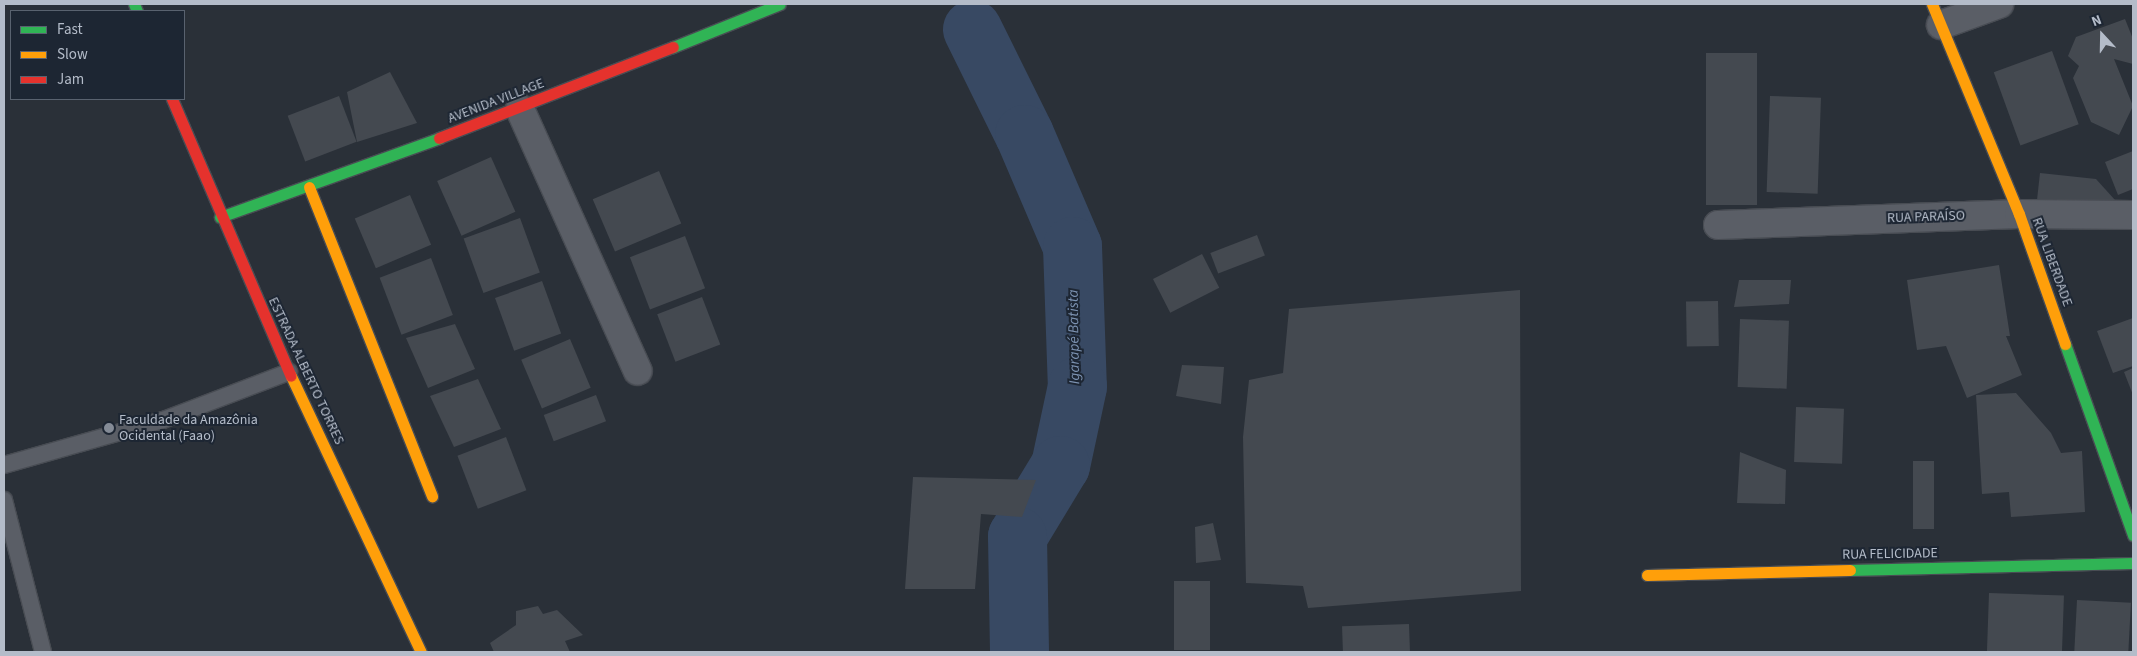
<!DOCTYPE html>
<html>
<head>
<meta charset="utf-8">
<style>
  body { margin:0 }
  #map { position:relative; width:2137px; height:656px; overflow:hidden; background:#2a3038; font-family:"Source Sans 3",sans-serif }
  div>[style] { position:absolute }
  .river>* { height:59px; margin:-29.5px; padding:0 29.5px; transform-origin:29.5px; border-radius:29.5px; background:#384963 }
  .building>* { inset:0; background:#444950; transform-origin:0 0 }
  .roads { filter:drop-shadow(1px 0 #484c53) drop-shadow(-1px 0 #484c53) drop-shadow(0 1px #484c53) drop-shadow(0 -1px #484c53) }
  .lane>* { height:16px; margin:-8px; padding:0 8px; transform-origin:8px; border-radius:8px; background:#5a5e66 }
  .street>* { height:28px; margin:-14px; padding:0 14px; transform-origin:14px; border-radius:14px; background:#5a5e66 }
  .fast>* { height:11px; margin:-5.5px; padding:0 5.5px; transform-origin:5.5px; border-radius:5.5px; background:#30b455 }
  .slow>* { height:11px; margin:-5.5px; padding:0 5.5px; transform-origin:5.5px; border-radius:5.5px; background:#ff9f0a }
  .jam>* { height:11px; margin:-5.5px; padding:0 5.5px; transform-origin:5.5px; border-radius:5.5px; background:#e5322d }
  .dots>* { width:14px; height:14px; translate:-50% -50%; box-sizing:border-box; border:2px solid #1d2633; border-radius:50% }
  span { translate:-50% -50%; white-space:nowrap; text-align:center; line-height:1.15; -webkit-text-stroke:4px #1d2633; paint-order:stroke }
  .street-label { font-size:14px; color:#b4bcc9 }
  .poi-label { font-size:14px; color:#b4bcc9 }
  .left { translate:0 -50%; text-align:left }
  .water-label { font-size:15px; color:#7c92b1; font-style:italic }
  .frame { position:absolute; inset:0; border:5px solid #b4bcc9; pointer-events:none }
  .legend { position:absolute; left:10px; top:10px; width:175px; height:90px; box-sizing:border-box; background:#1d2633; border:1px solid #59626f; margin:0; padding:6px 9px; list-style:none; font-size:15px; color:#b4bcc9 }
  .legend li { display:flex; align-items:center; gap:10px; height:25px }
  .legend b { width:25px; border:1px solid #59626f }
  .north { position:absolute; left:2077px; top:10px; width:50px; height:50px; -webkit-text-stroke:4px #1d2633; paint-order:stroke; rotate:339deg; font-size:14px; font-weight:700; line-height:20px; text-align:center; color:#b4bcc9 }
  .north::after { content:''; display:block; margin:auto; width:18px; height:22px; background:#b4bcc9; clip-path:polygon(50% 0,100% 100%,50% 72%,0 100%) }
</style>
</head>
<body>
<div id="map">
  <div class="river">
    <i style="left:972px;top:29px;width:117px;rotate:63.7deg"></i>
    <i style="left:1024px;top:134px;width:122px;rotate:66.8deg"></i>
    <i style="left:1072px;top:246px;width:140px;rotate:88deg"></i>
    <i style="left:1077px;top:386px;width:81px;rotate:102.1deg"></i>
    <i style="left:1060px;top:465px;width:83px;rotate:121.2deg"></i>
    <i style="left:1017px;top:536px;width:116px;rotate:89deg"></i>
  </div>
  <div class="building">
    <i style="clip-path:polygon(2125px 19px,2133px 39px,2133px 64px,2114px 59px,2133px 106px,2119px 135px,2091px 122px,2073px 78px,2079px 66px,2068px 56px,2076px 37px)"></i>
    <i style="left:2052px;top:51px;width:78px;height:62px;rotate:70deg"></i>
    <i style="left:1706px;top:53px;width:51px;height:152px"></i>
    <i style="clip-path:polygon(390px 72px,417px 123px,357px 142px,347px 92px)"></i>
    <i style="left:339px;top:96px;width:49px;height:55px;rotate:69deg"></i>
    <i style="left:1770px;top:96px;width:51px;height:96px;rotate:2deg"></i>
    <i style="clip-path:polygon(2133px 151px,2133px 189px,2118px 195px,2105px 162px)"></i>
    <i style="left:491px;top:157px;width:60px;height:59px;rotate:66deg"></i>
    <i style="left:659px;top:171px;width:57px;height:72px;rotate:67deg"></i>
    <i style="clip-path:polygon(2040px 173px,2096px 179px,2115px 200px,2036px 209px)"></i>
    <i style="left:410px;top:195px;width:54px;height:60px;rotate:67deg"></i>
    <i style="left:520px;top:218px;width:58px;height:60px;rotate:70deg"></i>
    <i style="left:1257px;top:235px;width:22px;height:50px;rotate:69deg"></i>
    <i style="left:685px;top:236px;width:56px;height:59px;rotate:69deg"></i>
    <i style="left:1202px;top:254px;width:38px;height:55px;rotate:63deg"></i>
    <i style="left:431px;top:258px;width:61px;height:55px;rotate:69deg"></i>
    <i style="clip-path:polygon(1999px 265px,2010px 336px,2006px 336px,2022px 375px,1967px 398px,1946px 346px,1917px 350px,1907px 280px)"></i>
    <i style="clip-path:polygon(1739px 280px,1791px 280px,1789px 304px,1734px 307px)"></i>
    <i style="left:542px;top:281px;width:56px;height:50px;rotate:70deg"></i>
    <i style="clip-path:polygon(1520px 290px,1521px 591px,1308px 608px,1303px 586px,1246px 583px,1243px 437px,1249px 380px,1283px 373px,1289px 309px)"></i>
    <i style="left:702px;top:297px;width:51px;height:48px;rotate:69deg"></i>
    <i style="left:1718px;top:301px;width:45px;height:32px;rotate:89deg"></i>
    <i style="clip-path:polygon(2133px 318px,2133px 366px,2113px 373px,2097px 331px)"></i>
    <i style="left:1740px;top:319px;width:49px;height:68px;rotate:2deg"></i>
    <i style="clip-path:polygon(455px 324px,475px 369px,428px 388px,406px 338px)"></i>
    <i style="left:570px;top:339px;width:53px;height:53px;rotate:67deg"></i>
    <i style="clip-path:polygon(1182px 365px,1224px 367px,1221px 404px,1176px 396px)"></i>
    <i style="clip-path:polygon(2133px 368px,2133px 395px,2124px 372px)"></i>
    <i style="clip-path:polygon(478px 379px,501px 429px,454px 447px,430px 396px)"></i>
    <i style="clip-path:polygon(2016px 393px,2051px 433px,2061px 453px,2082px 451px,2085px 512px,2011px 517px,2009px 492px,1982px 494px,1976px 395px)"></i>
    <i style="left:596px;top:395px;width:28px;height:56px;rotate:69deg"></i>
    <i style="left:1796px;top:407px;width:48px;height:55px;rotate:2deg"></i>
    <i style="left:506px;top:437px;width:57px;height:52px;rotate:69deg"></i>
    <i style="clip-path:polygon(1740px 452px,1786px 470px,1785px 504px,1737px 503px)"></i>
    <i style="left:1913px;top:461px;width:21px;height:68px"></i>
    <i style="clip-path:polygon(913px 477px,1036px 480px,1022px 517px,981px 514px,975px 589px,905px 589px)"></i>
    <i style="clip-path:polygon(1213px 523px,1221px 560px,1196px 563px,1195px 527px)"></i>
    <i style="left:1174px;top:581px;width:36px;height:69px"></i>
    <i style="left:1989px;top:593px;width:75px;height:59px;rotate:2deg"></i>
    <i style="left:2077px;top:600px;width:54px;height:52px;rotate:3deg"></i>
    <i style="clip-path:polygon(538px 606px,543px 614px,557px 610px,583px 635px,565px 641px,570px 652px,494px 652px,490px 643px,516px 625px,516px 611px)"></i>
    <i style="left:1409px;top:624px;width:28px;height:67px;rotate:88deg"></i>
  </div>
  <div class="roads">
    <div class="lane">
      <i style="left:4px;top:465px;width:165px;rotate:-15.8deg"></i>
      <i style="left:163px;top:420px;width:135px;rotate:-20.9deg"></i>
      <i style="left:4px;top:500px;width:157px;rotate:75.6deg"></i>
    </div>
    <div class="street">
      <i style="left:1941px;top:25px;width:62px;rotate:-19.9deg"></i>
      <i style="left:520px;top:109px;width:287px;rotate:65.8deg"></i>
      <i style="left:1718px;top:225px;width:301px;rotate:-2.1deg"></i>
      <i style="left:2019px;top:214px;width:114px;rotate:0.5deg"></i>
    </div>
    <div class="fast">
      <i style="left:134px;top:4px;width:8px;rotate:67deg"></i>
      <i style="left:673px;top:47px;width:115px;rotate:-21.9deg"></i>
      <i style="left:220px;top:217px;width:233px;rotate:-19.8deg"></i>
      <i style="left:2065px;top:344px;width:203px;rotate:70.4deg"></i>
      <i style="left:1850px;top:570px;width:283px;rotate:-1.4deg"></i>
    </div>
    <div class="slow">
      <i style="left:1932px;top:4px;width:227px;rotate:67.5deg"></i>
      <i style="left:2019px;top:214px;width:138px;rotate:70.5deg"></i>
      <i style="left:309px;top:187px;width:333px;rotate:68.3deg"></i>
      <i style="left:291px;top:376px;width:305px;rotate:64.8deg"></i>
      <i style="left:1647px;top:575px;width:203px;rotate:-1.4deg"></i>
    </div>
    <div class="jam">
      <i style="left:172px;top:99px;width:301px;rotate:66.8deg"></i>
      <i style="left:439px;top:138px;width:251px;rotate:-21.3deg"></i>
    </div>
  </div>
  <div class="dots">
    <i style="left:109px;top:428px;background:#848b96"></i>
  </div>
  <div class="street-label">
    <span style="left:496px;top:101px;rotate:-21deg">AVENIDA VILLAGE</span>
    <span style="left:1926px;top:217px;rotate:-2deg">RUA PARAÍSO</span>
    <span style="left:2052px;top:262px;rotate:70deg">RUA LIBERDADE</span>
    <span style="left:306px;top:371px;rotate:65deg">ESTRADA ALBERTO TORRES</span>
    <span style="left:1890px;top:554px;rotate:-1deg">RUA FELICIDADE</span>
  </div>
  <div class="poi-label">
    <span class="left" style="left:119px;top:428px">Faculdade da Amazônia<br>Ocidental (Faao)</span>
  </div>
  <div class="water-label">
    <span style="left:1074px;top:337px;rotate:-91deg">Igarapé Batista</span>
  </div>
  <div class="frame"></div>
  <ul class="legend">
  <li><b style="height:6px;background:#30b455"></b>Fast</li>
  <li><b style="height:6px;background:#ff9f0a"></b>Slow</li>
  <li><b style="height:6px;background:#e5322d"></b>Jam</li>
  </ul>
  <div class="north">N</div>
</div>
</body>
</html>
